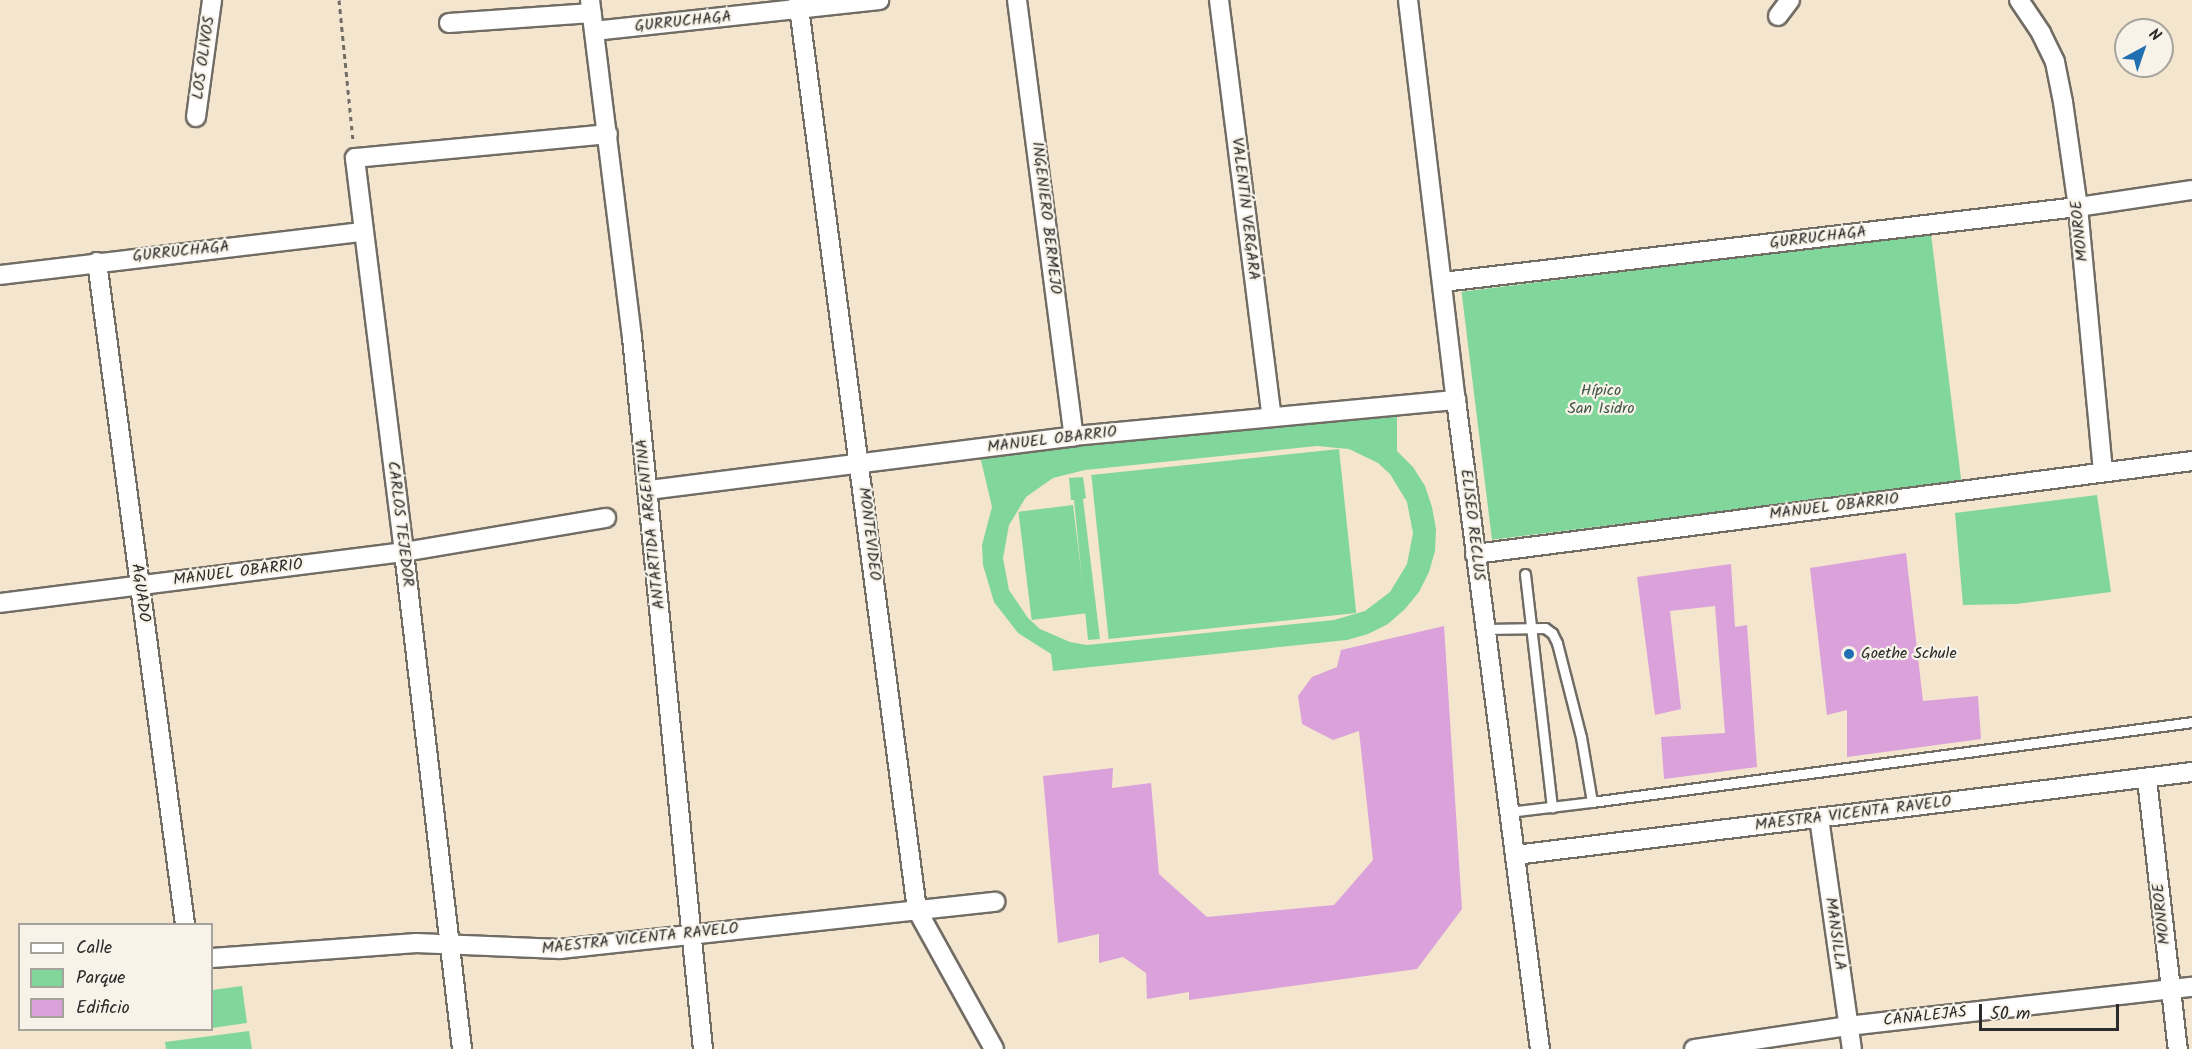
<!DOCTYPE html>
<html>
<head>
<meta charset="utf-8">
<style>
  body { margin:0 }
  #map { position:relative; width:2192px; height:1049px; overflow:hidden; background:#f4e5ce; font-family:Kalam,sans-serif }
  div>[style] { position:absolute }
  .green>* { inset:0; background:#81d79b; transform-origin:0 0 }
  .building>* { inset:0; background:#dba1da }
  .path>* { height:3px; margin-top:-1.5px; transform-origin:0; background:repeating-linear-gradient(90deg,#716c64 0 4.5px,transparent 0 9px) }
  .roads { filter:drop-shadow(2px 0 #716c64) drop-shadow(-2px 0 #716c64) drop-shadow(0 2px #716c64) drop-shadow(0 -2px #716c64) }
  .lane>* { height:9px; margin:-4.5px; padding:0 4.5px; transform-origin:4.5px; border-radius:4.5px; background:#fff }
  .street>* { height:18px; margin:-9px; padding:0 9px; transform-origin:9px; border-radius:9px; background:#fff }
  .dots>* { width:16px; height:16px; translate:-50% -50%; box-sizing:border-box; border:3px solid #f7f3e8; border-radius:50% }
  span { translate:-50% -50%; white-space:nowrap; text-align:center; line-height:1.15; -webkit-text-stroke:4.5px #f7f3e8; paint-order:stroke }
  .street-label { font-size:16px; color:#2b2b2b }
  .park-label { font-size:16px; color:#405647 }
  .poi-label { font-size:16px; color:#2b2b2b }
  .left { translate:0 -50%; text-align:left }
  .legend { position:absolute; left:18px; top:923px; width:195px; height:108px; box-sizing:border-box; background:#f7f3e8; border:2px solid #a5a39c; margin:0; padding:8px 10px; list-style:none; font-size:18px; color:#2b2b2b }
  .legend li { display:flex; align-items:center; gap:12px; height:30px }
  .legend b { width:30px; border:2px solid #a5a39c }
  .north { position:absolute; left:2114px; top:18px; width:60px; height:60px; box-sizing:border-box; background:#f7f3e8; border:2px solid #a5a39c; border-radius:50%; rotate:40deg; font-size:16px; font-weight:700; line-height:24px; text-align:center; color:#2b2b2b }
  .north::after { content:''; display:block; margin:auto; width:21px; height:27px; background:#1f6fb2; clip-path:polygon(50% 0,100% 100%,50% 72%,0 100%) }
  .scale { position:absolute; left:1979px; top:1004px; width:140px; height:27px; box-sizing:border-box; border:3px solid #2b2b2b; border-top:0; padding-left:8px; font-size:18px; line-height:21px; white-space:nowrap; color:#2b2b2b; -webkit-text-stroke:4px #f7f3e8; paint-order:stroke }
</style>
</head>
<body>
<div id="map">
  <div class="green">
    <i style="left:1931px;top:234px;width:250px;height:473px;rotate:83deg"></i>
    <i style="clip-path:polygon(evenodd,1397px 412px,1397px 451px,1413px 467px,1425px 486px,1432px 507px,1436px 529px,1435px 551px,1429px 572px,1419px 592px,1405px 609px,1388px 624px,1368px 634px,1347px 640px,1053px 671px,1051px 654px,1018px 633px,994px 602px,983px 565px,982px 545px,992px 507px,980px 456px,1397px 412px,1317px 446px,1349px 449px,1378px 463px,1390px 474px,1407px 502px,1413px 533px,1407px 564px,1390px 592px,1365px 611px,1334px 620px,1087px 645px,1070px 642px,1040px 629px,1028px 618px,1009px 590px,1003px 558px,1009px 525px,1026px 497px,1053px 478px,1085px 470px,1317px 446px)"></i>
    <i style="left:1339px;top:449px;width:165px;height:249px;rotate:84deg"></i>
    <i style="clip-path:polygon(1083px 477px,1086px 498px,1083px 499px,1100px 639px,1088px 640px,1074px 500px,1071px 500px,1069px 478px)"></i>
    <i style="clip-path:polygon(2097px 495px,2111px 592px,2016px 604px,1963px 605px,1955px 513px)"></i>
    <i style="left:1073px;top:505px;width:109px;height:55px;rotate:83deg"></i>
    <i style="clip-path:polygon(242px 986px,247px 1023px,212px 1028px,212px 990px)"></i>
    <i style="clip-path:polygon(249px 1031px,252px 1049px,166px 1049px,165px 1042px)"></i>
  </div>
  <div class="building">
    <i style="clip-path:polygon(1906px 553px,1923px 701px,1978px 696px,1981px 739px,1847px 757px,1847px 710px,1827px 715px,1810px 568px)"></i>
    <i style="clip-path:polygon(1731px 564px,1735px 627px,1747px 625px,1757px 767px,1664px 779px,1661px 737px,1725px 733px,1715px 606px,1670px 611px,1681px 709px,1655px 715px,1637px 577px)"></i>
    <i style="clip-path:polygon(1444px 626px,1462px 909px,1417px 969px,1189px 1000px,1189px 992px,1147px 999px,1146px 973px,1123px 957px,1099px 963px,1099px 934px,1058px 943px,1043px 776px,1113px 768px,1112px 788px,1151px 783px,1159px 874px,1207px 917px,1334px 905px,1373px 860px,1359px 731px,1333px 740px,1302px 724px,1298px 696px,1312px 677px,1337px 667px,1341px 650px)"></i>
  </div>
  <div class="path">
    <i style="left:339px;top:0;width:142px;rotate:84.3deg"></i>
  </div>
  <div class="roads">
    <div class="lane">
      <i style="left:1525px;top:574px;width:235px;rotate:83.4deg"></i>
      <i style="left:1485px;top:629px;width:60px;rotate:-1deg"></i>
      <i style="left:1545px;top:628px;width:9px;rotate:36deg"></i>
      <i style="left:1552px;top:633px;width:11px;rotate:63deg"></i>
      <i style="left:1557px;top:643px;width:97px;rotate:75.7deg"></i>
      <i style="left:1581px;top:737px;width:66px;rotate:80.4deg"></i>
      <i style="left:1592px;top:802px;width:605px;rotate:-7.59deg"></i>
      <i style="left:1509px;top:812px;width:84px;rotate:-6.9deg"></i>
    </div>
    <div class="street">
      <i style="left:590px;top:0;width:340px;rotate:82.9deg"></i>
      <i style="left:632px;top:337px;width:716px;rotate:84.31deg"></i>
      <i style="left:798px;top:0;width:918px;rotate:82.55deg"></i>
      <i style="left:917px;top:910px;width:159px;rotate:61deg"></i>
      <i style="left:1017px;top:0;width:440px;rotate:82.6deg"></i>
      <i style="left:1219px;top:0;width:420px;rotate:82.8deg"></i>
      <i style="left:1408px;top:0;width:403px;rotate:83.2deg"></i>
      <i style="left:1456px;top:400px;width:654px;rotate:82.63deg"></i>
      <i style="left:2019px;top:0;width:40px;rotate:56deg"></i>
      <i style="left:2041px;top:33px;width:32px;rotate:64deg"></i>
      <i style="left:2055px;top:62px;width:41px;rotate:78.7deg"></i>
      <i style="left:2063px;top:102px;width:106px;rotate:81.9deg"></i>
      <i style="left:2078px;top:207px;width:266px;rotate:84.6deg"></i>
      <i style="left:1778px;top:16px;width:20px;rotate:-53deg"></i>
      <i style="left:449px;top:23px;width:143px;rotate:-4deg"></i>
      <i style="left:594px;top:31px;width:287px;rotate:-6.2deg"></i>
      <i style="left:196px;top:117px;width:118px;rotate:-82.2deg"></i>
      <i style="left:97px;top:262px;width:668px;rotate:82.43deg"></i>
      <i style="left:0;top:275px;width:366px;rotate:-6.8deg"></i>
      <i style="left:1443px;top:282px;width:639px;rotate:-6.74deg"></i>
      <i style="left:2078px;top:207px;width:115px;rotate:-8.5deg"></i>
      <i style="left:649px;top:490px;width:428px;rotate:-7.2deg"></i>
      <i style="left:1074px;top:436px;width:384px;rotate:-5.4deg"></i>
      <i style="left:1475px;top:554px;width:723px;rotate:-7.39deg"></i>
      <i style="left:0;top:603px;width:407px;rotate:-7.2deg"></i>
      <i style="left:404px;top:552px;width:205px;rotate:-9.6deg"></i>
      <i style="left:2147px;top:779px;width:272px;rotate:83.5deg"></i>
      <i style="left:1819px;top:818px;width:233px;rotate:81.9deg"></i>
      <i style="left:1515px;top:855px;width:682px;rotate:-6.99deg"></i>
      <i style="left:212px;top:958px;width:205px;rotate:-4.2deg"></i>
      <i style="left:416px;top:943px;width:144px;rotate:2.4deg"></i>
      <i style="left:560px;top:949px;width:438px;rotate:-6.2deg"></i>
      <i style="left:462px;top:1049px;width:500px;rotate:-96.66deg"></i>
      <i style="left:404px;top:552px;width:397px;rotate:-97.1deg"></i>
      <i style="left:355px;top:158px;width:254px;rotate:-5.4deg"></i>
      <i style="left:1694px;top:1049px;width:156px;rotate:-8.5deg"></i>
      <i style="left:1848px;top:1026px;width:346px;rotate:-6.5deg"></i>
    </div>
  </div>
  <div class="dots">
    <i style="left:1849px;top:654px;background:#1f6fb2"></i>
  </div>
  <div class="street-label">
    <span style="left:683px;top:22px;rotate:-6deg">GURRUCHAGA</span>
    <span style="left:204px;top:58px;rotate:-82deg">LOS OLIVOS</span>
    <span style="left:1245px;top:209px;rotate:83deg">VALENTÍN VERGARA</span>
    <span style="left:1046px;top:218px;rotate:83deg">INGENIERO BERMEJO</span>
    <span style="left:2080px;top:231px;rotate:-96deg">MONROE</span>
    <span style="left:1818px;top:238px;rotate:-7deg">GURRUCHAGA</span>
    <span style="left:181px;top:252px;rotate:-6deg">GURRUCHAGA</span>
    <span style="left:1052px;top:440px;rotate:-7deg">MANUEL OBARRIO</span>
    <span style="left:1834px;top:507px;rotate:-7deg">MANUEL OBARRIO</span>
    <span style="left:400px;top:524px;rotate:83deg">CARLOS TEJEDOR</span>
    <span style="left:651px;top:524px;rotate:-96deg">ANTÁRTIDA ARGENTINA</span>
    <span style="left:1472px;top:525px;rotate:83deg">ELISEO RECLUS</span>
    <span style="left:869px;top:534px;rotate:83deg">MONTEVIDEO</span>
    <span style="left:238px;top:573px;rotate:-7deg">MANUEL OBARRIO</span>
    <span style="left:140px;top:593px;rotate:82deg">AGUADO</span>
    <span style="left:1853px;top:814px;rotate:-7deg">MAESTRA VICENTA RAVELO</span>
    <span style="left:2162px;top:914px;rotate:-96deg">MONROE</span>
    <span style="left:1835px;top:934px;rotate:82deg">MANSILLA</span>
    <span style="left:640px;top:939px;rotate:-6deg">MAESTRA VICENTA RAVELO</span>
    <span style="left:1925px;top:1017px;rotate:-6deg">CANALEJAS</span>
  </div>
  <div class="park-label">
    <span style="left:1601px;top:400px">Hípico<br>San Isidro</span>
  </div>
  <div class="poi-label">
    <span class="left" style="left:1861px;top:654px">Goethe Schule</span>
  </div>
  <ul class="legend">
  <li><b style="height:8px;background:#fff"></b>Calle</li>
  <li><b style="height:16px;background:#81d79b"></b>Parque</li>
  <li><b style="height:16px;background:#dba1da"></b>Edificio</li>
  </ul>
  <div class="north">N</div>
  <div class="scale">50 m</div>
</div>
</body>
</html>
